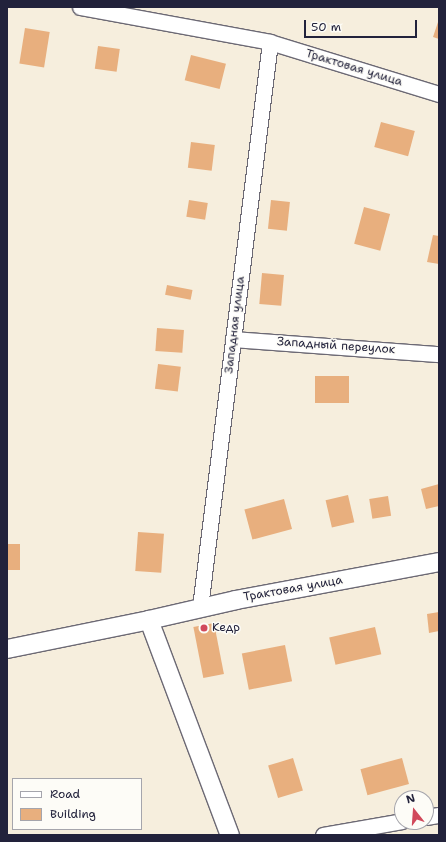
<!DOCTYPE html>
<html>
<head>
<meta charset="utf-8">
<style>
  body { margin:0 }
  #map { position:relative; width:446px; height:842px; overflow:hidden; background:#f6eedd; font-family:"Shantell Sans",sans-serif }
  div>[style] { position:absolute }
  .building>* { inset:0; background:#e8af7e; transform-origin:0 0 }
  .roads { filter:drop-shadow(1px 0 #6c6974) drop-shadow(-1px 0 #6c6974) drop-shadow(0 1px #6c6974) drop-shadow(0 -1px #6c6974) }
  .minor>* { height:15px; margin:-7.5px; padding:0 7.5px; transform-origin:7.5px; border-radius:7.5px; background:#fff }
  .tertiary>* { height:18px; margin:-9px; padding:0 9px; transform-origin:9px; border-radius:9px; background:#fff }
  .dots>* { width:11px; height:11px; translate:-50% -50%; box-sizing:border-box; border:2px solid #fdfcf7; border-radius:50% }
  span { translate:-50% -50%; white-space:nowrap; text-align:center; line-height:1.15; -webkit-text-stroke:3px #fdfcf7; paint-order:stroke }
  .street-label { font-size:12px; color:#22223b }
  .poi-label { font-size:12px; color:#22223b }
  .left { translate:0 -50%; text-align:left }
  .frame { position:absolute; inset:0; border:8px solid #22223b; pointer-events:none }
  .legend { position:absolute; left:12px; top:778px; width:130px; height:52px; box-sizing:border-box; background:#fdfcf7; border:1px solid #a5a5ac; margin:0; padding:5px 7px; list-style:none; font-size:12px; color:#22223b }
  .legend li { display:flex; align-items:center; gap:8px; height:20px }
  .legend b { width:20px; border:1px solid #a5a5ac }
  .north { position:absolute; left:394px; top:790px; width:40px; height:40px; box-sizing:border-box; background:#fdfcf7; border:1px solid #a5a5ac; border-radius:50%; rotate:343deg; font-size:11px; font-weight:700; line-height:16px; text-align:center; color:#22223b }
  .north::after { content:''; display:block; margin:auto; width:14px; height:18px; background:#d1495b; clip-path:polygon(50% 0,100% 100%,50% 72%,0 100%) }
  .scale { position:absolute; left:304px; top:20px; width:113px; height:18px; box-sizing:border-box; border:2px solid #22223b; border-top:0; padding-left:5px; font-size:12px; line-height:14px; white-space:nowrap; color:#22223b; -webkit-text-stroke:3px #fdfcf7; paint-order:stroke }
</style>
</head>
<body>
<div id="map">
  <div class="building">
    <i style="clip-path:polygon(439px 19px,439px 39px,433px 37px)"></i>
    <i style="left:25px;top:28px;width:25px;height:36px;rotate:9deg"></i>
    <i style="left:98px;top:46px;width:22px;height:23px;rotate:8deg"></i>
    <i style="left:191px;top:55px;width:36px;height:26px;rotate:14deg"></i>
    <i style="left:381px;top:122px;width:35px;height:26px;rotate:15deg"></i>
    <i style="left:191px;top:142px;width:24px;height:26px;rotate:7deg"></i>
    <i style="left:189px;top:200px;width:19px;height:17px;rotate:9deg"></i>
    <i style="left:271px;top:200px;width:19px;height:29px;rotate:6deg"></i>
    <i style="left:364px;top:207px;width:27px;height:38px;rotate:15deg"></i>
    <i style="clip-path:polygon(433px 235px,439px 236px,439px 264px,427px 262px)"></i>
    <i style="left:262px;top:273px;width:22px;height:31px;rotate:5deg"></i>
    <i style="left:167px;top:285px;width:26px;height:10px;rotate:11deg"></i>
    <i style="left:157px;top:328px;width:27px;height:23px;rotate:4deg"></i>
    <i style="left:158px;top:364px;width:23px;height:25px;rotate:7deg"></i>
    <i style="left:349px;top:376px;width:27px;height:34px;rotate:90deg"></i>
    <i style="clip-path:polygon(439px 484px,439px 506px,426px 509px,421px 489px)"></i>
    <i style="left:348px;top:495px;width:28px;height:23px;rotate:77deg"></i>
    <i style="left:388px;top:496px;width:20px;height:19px;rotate:81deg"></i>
    <i style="left:284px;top:499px;width:31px;height:41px;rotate:75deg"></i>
    <i style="left:138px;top:532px;width:26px;height:39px;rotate:4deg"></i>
    <i style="left:7px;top:544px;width:13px;height:26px"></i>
    <i style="clip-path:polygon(439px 612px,439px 631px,429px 633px,427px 614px)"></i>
    <i style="left:214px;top:623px;width:52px;height:21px;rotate:79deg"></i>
    <i style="left:375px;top:627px;width:28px;height:47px;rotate:77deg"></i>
    <i style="left:285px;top:645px;width:37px;height:44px;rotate:79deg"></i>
    <i style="left:293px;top:758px;width:34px;height:26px;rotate:73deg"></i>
    <i style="left:402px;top:758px;width:27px;height:43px;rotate:75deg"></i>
  </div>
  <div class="roads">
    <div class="minor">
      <i style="left:80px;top:7px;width:193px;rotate:10.4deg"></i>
      <i style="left:270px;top:42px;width:177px;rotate:17.1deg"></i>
      <i style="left:233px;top:339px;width:207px;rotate:4.2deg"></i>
      <i style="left:200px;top:607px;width:569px;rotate:-82.94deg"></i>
      <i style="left:426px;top:817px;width:13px;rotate:-9deg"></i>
      <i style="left:323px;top:835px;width:80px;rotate:-10deg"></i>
    </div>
    <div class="tertiary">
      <i style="left:149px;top:620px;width:230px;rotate:69.4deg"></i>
      <i style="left:7px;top:649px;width:145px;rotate:-11.5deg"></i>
      <i style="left:149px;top:620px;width:89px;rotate:-12.9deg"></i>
      <i style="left:236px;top:600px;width:207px;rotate:-10.6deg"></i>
    </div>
  </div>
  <div class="dots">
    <i style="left:204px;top:628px;background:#d1495b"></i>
  </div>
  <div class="street-label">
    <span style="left:354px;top:68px;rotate:17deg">Трактовая улица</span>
    <span style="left:235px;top:325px;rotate:-83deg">Западная улица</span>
    <span style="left:336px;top:346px;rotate:4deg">Западный переулок</span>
    <span style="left:293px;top:589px;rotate:-10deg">Трактовая улица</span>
  </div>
  <div class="poi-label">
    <span class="left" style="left:212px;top:628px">Кедр</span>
  </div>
  <div class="frame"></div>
  <ul class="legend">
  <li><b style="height:5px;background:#fff"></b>Road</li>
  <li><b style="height:11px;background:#e8af7e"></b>Building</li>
  </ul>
  <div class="north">N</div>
  <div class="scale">50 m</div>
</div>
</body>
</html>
